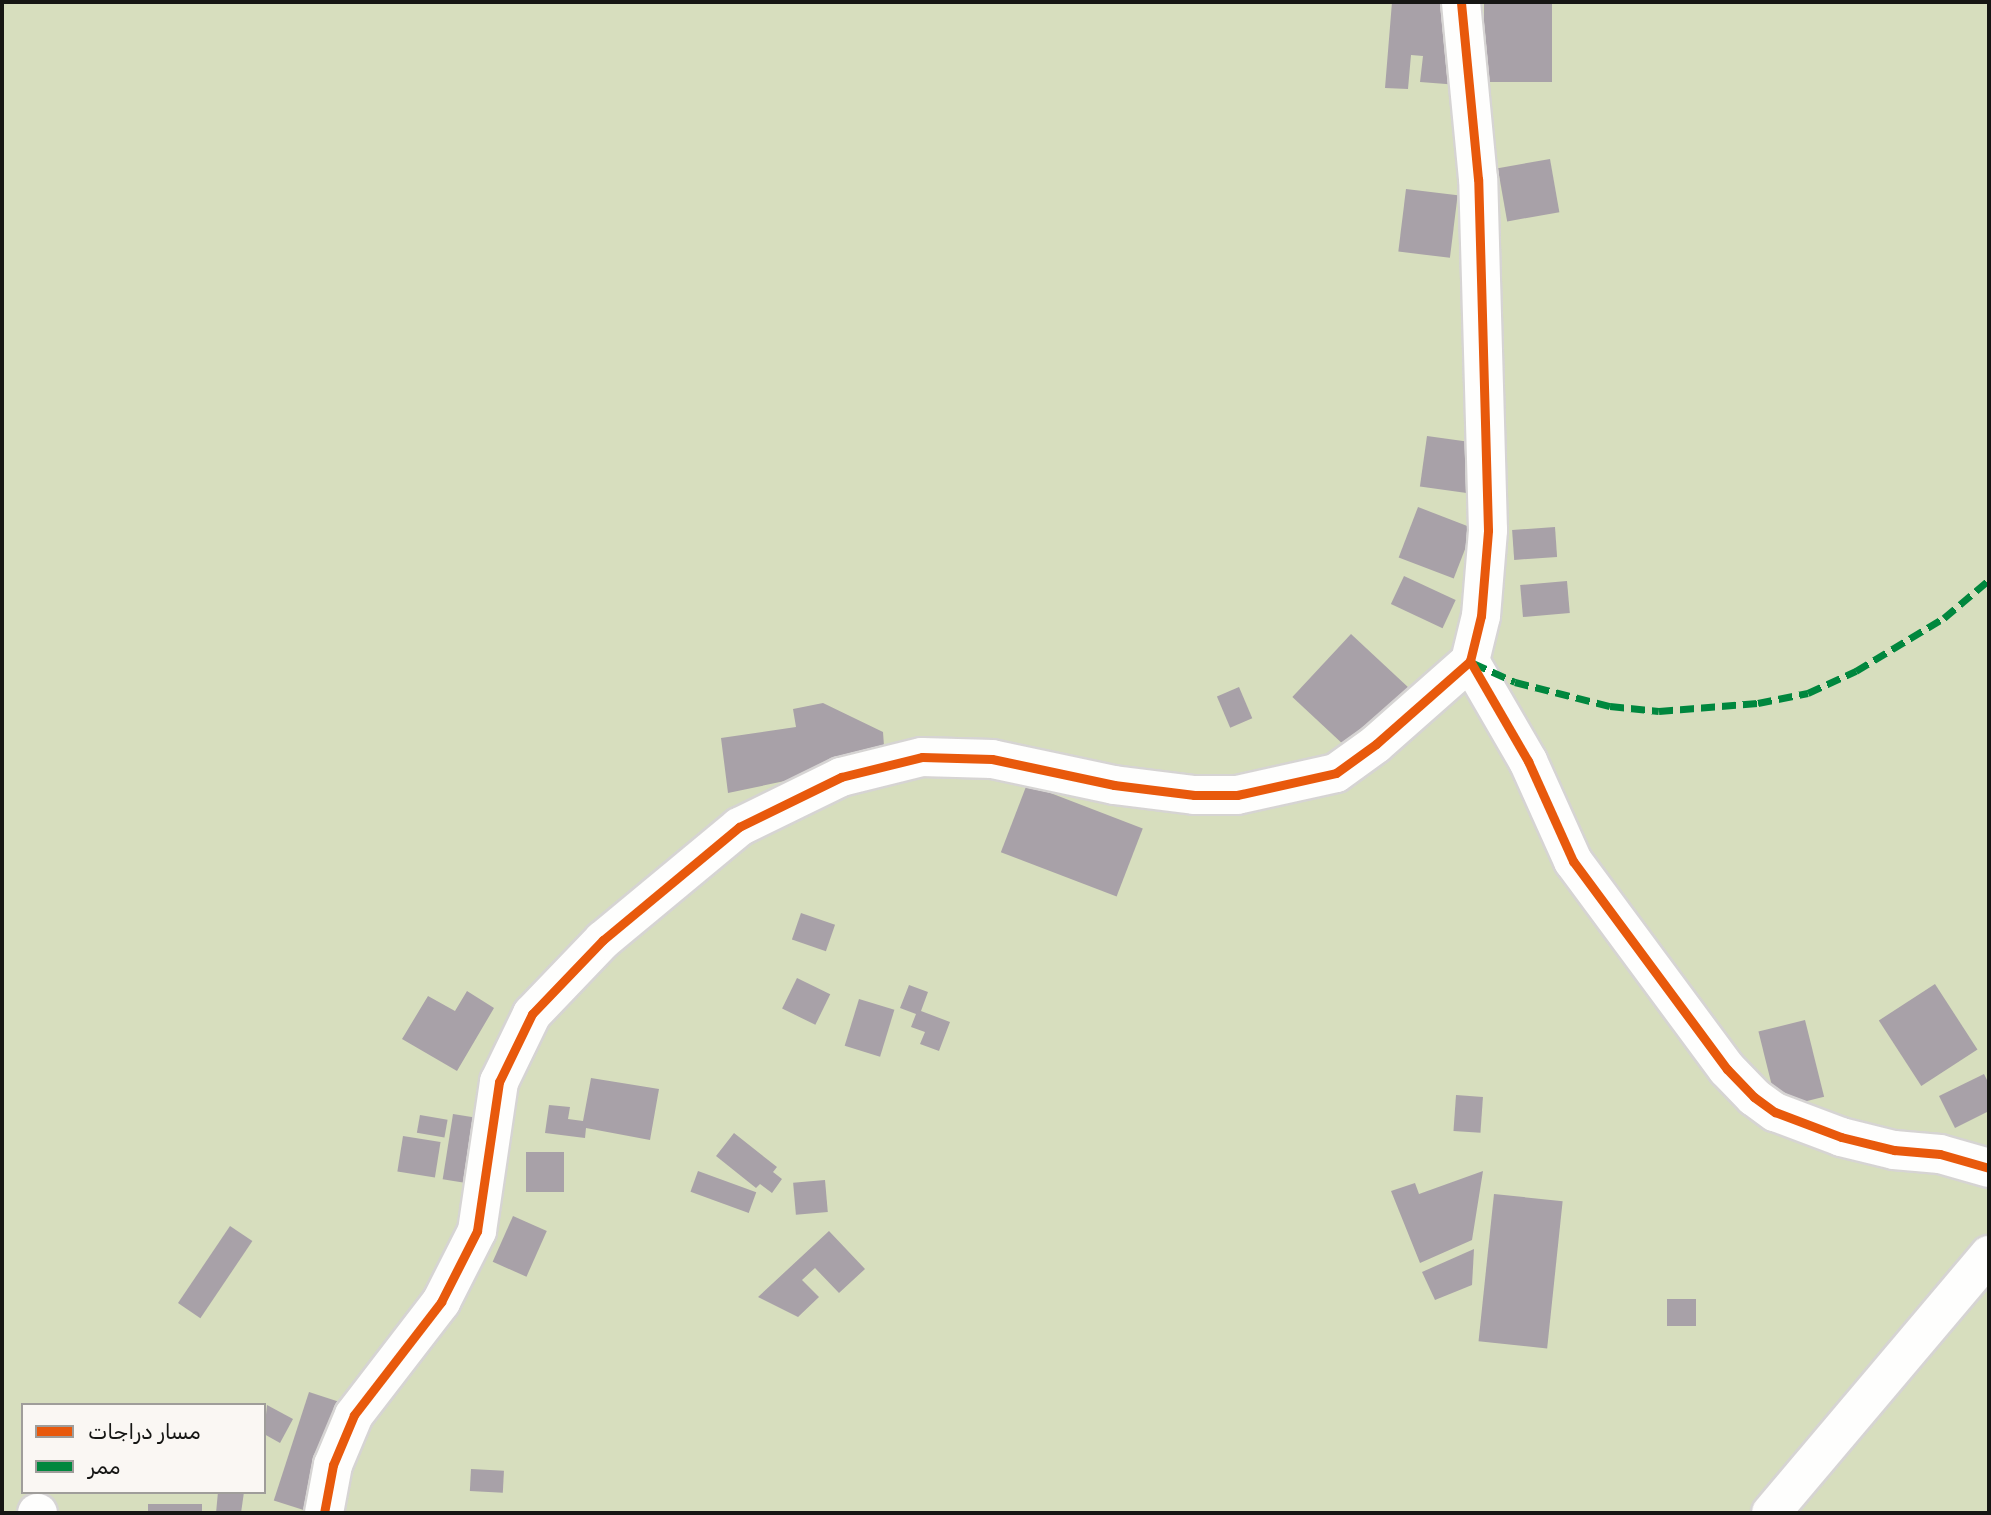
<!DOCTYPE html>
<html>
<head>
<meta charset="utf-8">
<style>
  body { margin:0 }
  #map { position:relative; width:1991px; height:1515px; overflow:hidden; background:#f9f7f4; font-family:Rubik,Cairo,sans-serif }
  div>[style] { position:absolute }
  .forest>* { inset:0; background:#d7debe }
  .building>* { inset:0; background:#a8a1a8; transform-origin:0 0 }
  .roads { filter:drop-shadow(2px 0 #d6d4d3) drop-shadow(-2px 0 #d6d4d3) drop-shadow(0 2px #d6d4d3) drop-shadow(0 -2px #d6d4d3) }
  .street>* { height:38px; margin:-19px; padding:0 19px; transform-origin:19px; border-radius:19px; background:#fefefd }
  .quiet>* { height:7px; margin-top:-3.5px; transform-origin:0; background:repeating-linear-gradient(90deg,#00873e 0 14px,transparent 0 21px) }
  .cycleway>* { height:9px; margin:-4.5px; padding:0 4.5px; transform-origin:4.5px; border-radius:4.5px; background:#e8590c }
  span { translate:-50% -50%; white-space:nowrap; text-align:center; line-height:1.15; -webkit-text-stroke:7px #faf7f3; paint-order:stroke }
  .frame { position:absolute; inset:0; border:4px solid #161614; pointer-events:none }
  .legend { position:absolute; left:21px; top:1403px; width:245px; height:91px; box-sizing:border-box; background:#faf7f3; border:2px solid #9f9d9a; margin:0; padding:9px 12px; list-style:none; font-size:21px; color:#161614 }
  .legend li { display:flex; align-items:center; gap:14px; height:35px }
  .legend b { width:35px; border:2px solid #9f9d9a }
</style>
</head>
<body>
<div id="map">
  <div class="forest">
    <i style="clip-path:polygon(evenodd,2px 2px,1989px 2px,1989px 1513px,2px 1513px,2px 2px,23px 1405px,264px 1405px,264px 1492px,23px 1492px,23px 1405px)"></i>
  </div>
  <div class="building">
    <i style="clip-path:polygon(1392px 2px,1453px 2px,1459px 85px,1420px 82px,1423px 56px,1411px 55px,1408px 89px,1385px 88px)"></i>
    <i style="left:1484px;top:2px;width:68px;height:80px"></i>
    <i style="left:1550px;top:159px;width:54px;height:53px;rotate:80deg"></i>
    <i style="left:1406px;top:189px;width:52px;height:63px;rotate:7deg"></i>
    <i style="left:1427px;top:436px;width:49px;height:51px;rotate:8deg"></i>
    <i style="left:1418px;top:507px;width:59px;height:54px;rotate:21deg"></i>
    <i style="left:1555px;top:527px;width:30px;height:43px;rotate:86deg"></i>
    <i style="left:1404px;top:576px;width:57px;height:31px;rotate:25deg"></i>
    <i style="left:1567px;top:581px;width:32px;height:47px;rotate:85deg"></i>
    <i style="left:1351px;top:634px;width:80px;height:86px;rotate:43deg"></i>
    <i style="left:1239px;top:687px;width:34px;height:24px;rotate:67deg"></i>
    <i style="clip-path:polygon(823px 703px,883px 732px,885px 760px,728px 793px,721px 738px,796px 727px,793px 709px)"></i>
    <i style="left:1027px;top:784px;width:124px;height:73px;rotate:21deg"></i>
    <i style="left:801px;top:913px;width:36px;height:28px;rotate:19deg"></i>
    <i style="left:797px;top:978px;width:37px;height:34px;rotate:26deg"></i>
    <i style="left:1935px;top:984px;width:78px;height:67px;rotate:57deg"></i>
    <i style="clip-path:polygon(909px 985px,928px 992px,921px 1011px,950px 1022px,939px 1051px,920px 1044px,925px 1032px,911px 1027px,916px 1014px,900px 1008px)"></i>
    <i style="clip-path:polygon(467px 991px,494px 1008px,457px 1071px,402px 1039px,428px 996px,455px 1011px)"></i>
    <i style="left:859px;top:999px;width:37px;height:49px;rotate:17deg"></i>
    <i style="left:1805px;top:1020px;width:79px;height:48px;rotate:76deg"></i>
    <i style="clip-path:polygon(1984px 1074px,1989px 1084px,1989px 1111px,1955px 1128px,1939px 1096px)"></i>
    <i style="clip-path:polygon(591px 1078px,659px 1089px,650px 1140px,586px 1128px,585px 1138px,545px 1133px,549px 1105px,570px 1107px,568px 1119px,583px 1121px)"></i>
    <i style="left:1456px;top:1095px;width:27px;height:36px;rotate:4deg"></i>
    <i style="left:453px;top:1114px;width:30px;height:66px;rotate:9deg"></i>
    <i style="left:420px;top:1115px;width:28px;height:18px;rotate:10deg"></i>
    <i style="clip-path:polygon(734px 1133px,777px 1167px,773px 1172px,782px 1179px,772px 1193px,760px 1184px,756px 1188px,716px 1156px)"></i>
    <i style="left:403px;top:1136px;width:38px;height:36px;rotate:9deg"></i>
    <i style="left:526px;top:1152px;width:38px;height:40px"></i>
    <i style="left:698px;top:1171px;width:62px;height:22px;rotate:20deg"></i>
    <i style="clip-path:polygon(1483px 1171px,1472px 1240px,1420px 1263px,1391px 1191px,1415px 1183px,1419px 1194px)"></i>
    <i style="left:825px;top:1180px;width:32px;height:32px;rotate:85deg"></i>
    <i style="left:1494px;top:1194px;width:69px;height:148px;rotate:6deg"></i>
    <i style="left:513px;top:1216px;width:37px;height:50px;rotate:24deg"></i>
    <i style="left:230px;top:1226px;width:27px;height:93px;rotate:34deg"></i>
    <i style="clip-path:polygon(829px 1231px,865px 1269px,839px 1293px,815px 1268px,802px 1280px,819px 1297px,798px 1317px,758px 1297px)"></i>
    <i style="clip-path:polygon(1474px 1249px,1472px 1285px,1435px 1300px,1422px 1272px)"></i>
    <i style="left:1667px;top:1299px;width:29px;height:27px"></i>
    <i style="left:309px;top:1392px;width:33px;height:114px;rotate:18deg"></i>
    <i style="clip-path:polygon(267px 1405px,293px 1419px,280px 1443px,264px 1434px)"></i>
    <i style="left:471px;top:1469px;width:33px;height:22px;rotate:3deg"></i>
    <i style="clip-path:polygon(218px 1492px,244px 1492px,241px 1513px,216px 1513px)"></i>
    <i style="left:148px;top:1504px;width:54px;height:9px"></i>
  </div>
  <div class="roads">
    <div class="street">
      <i style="left:1470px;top:661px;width:116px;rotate:59.9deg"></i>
      <i style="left:1528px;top:761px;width:110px;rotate:65.8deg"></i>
      <i style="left:1573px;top:861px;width:259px;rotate:53.5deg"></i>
      <i style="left:1727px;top:1069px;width:39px;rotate:46deg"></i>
      <i style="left:1754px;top:1097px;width:26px;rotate:36deg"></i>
      <i style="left:1775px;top:1112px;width:71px;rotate:20.7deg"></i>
      <i style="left:1841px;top:1137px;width:55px;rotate:13.8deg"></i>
      <i style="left:1894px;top:1150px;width:46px;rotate:5deg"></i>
      <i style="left:1940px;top:1154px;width:51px;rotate:15.9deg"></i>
      <i style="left:37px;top:1513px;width:1px"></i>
      <i style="left:324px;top:1513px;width:49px;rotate:-79.4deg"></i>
      <i style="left:333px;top:1465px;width:54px;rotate:-67.2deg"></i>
      <i style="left:354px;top:1415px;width:143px;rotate:-52.4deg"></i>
      <i style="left:441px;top:1302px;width:80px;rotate:-63.1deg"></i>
      <i style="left:477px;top:1231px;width:151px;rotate:-81.6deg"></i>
      <i style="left:499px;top:1082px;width:76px;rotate:-64.1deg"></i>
      <i style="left:532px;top:1014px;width:103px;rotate:-46.2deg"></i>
      <i style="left:603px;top:940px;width:177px;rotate:-39.7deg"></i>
      <i style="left:739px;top:827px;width:114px;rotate:-26.1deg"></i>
      <i style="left:841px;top:777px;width:83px;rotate:-13.9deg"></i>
      <i style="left:922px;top:757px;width:70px;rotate:1.6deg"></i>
      <i style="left:992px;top:759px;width:125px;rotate:12deg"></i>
      <i style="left:1114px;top:785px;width:81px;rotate:7.1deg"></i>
      <i style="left:1194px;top:795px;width:43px"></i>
      <i style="left:1237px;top:795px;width:101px;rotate:-12.5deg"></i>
      <i style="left:1336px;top:773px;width:49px;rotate:-35.9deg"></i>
      <i style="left:1376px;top:744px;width:125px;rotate:-41.4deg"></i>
      <i style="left:1470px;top:661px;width:46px;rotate:-76.3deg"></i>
      <i style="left:1481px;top:616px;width:86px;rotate:-85.3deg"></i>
      <i style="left:1488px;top:530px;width:351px;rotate:-91.6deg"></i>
      <i style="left:1478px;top:179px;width:178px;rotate:-95.5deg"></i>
      <i style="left:1771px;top:1513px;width:338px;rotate:-49.8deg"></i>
    </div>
  </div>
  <div class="quiet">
    <i style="left:1473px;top:663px;width:46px;rotate:24.3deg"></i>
    <i style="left:1515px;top:682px;width:98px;rotate:14.2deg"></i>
    <i style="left:1610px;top:706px;width:49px;rotate:5.8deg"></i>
    <i style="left:1659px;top:711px;width:99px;rotate:-4.6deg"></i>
    <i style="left:1758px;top:703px;width:51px;rotate:-11.3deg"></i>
    <i style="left:1808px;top:693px;width:53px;rotate:-24.6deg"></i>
    <i style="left:1856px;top:671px;width:103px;rotate:-31.1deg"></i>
    <i style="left:1944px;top:618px;width:59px;rotate:-40.2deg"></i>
  </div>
  <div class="cycleway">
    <i style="left:1470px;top:661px;width:116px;rotate:59.9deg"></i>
    <i style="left:1528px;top:761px;width:110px;rotate:65.8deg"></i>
    <i style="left:1573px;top:861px;width:259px;rotate:53.5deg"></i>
    <i style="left:1727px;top:1069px;width:39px;rotate:46deg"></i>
    <i style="left:1754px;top:1097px;width:26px;rotate:36deg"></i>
    <i style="left:1775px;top:1112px;width:71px;rotate:20.7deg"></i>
    <i style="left:1841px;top:1137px;width:55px;rotate:13.8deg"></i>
    <i style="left:1894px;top:1150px;width:46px;rotate:5deg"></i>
    <i style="left:1940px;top:1154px;width:51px;rotate:15.9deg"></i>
    <i style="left:324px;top:1513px;width:49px;rotate:-79.4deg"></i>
    <i style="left:333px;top:1465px;width:54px;rotate:-67.2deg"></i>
    <i style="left:354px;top:1415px;width:143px;rotate:-52.4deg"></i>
    <i style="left:441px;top:1302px;width:80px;rotate:-63.1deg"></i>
    <i style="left:477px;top:1231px;width:151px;rotate:-81.6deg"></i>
    <i style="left:499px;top:1082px;width:76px;rotate:-64.1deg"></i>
    <i style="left:532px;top:1014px;width:103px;rotate:-46.2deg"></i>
    <i style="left:603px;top:940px;width:177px;rotate:-39.7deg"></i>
    <i style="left:739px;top:827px;width:114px;rotate:-26.1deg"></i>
    <i style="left:841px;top:777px;width:83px;rotate:-13.9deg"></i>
    <i style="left:922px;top:757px;width:70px;rotate:1.6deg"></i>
    <i style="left:992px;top:759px;width:125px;rotate:12deg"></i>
    <i style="left:1114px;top:785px;width:81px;rotate:7.1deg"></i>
    <i style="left:1194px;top:795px;width:43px"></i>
    <i style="left:1237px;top:795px;width:101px;rotate:-12.5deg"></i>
    <i style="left:1336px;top:773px;width:49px;rotate:-35.9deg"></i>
    <i style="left:1376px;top:744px;width:125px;rotate:-41.4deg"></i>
    <i style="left:1470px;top:661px;width:46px;rotate:-76.3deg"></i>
    <i style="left:1481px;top:616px;width:86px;rotate:-85.3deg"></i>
    <i style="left:1488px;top:530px;width:351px;rotate:-91.6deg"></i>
    <i style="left:1478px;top:179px;width:178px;rotate:-95.5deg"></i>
  </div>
  <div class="frame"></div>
  <ul class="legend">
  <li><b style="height:9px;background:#e8590c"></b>مسار دراجات</li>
  <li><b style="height:9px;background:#00873e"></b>ممر</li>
  </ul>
</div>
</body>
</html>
